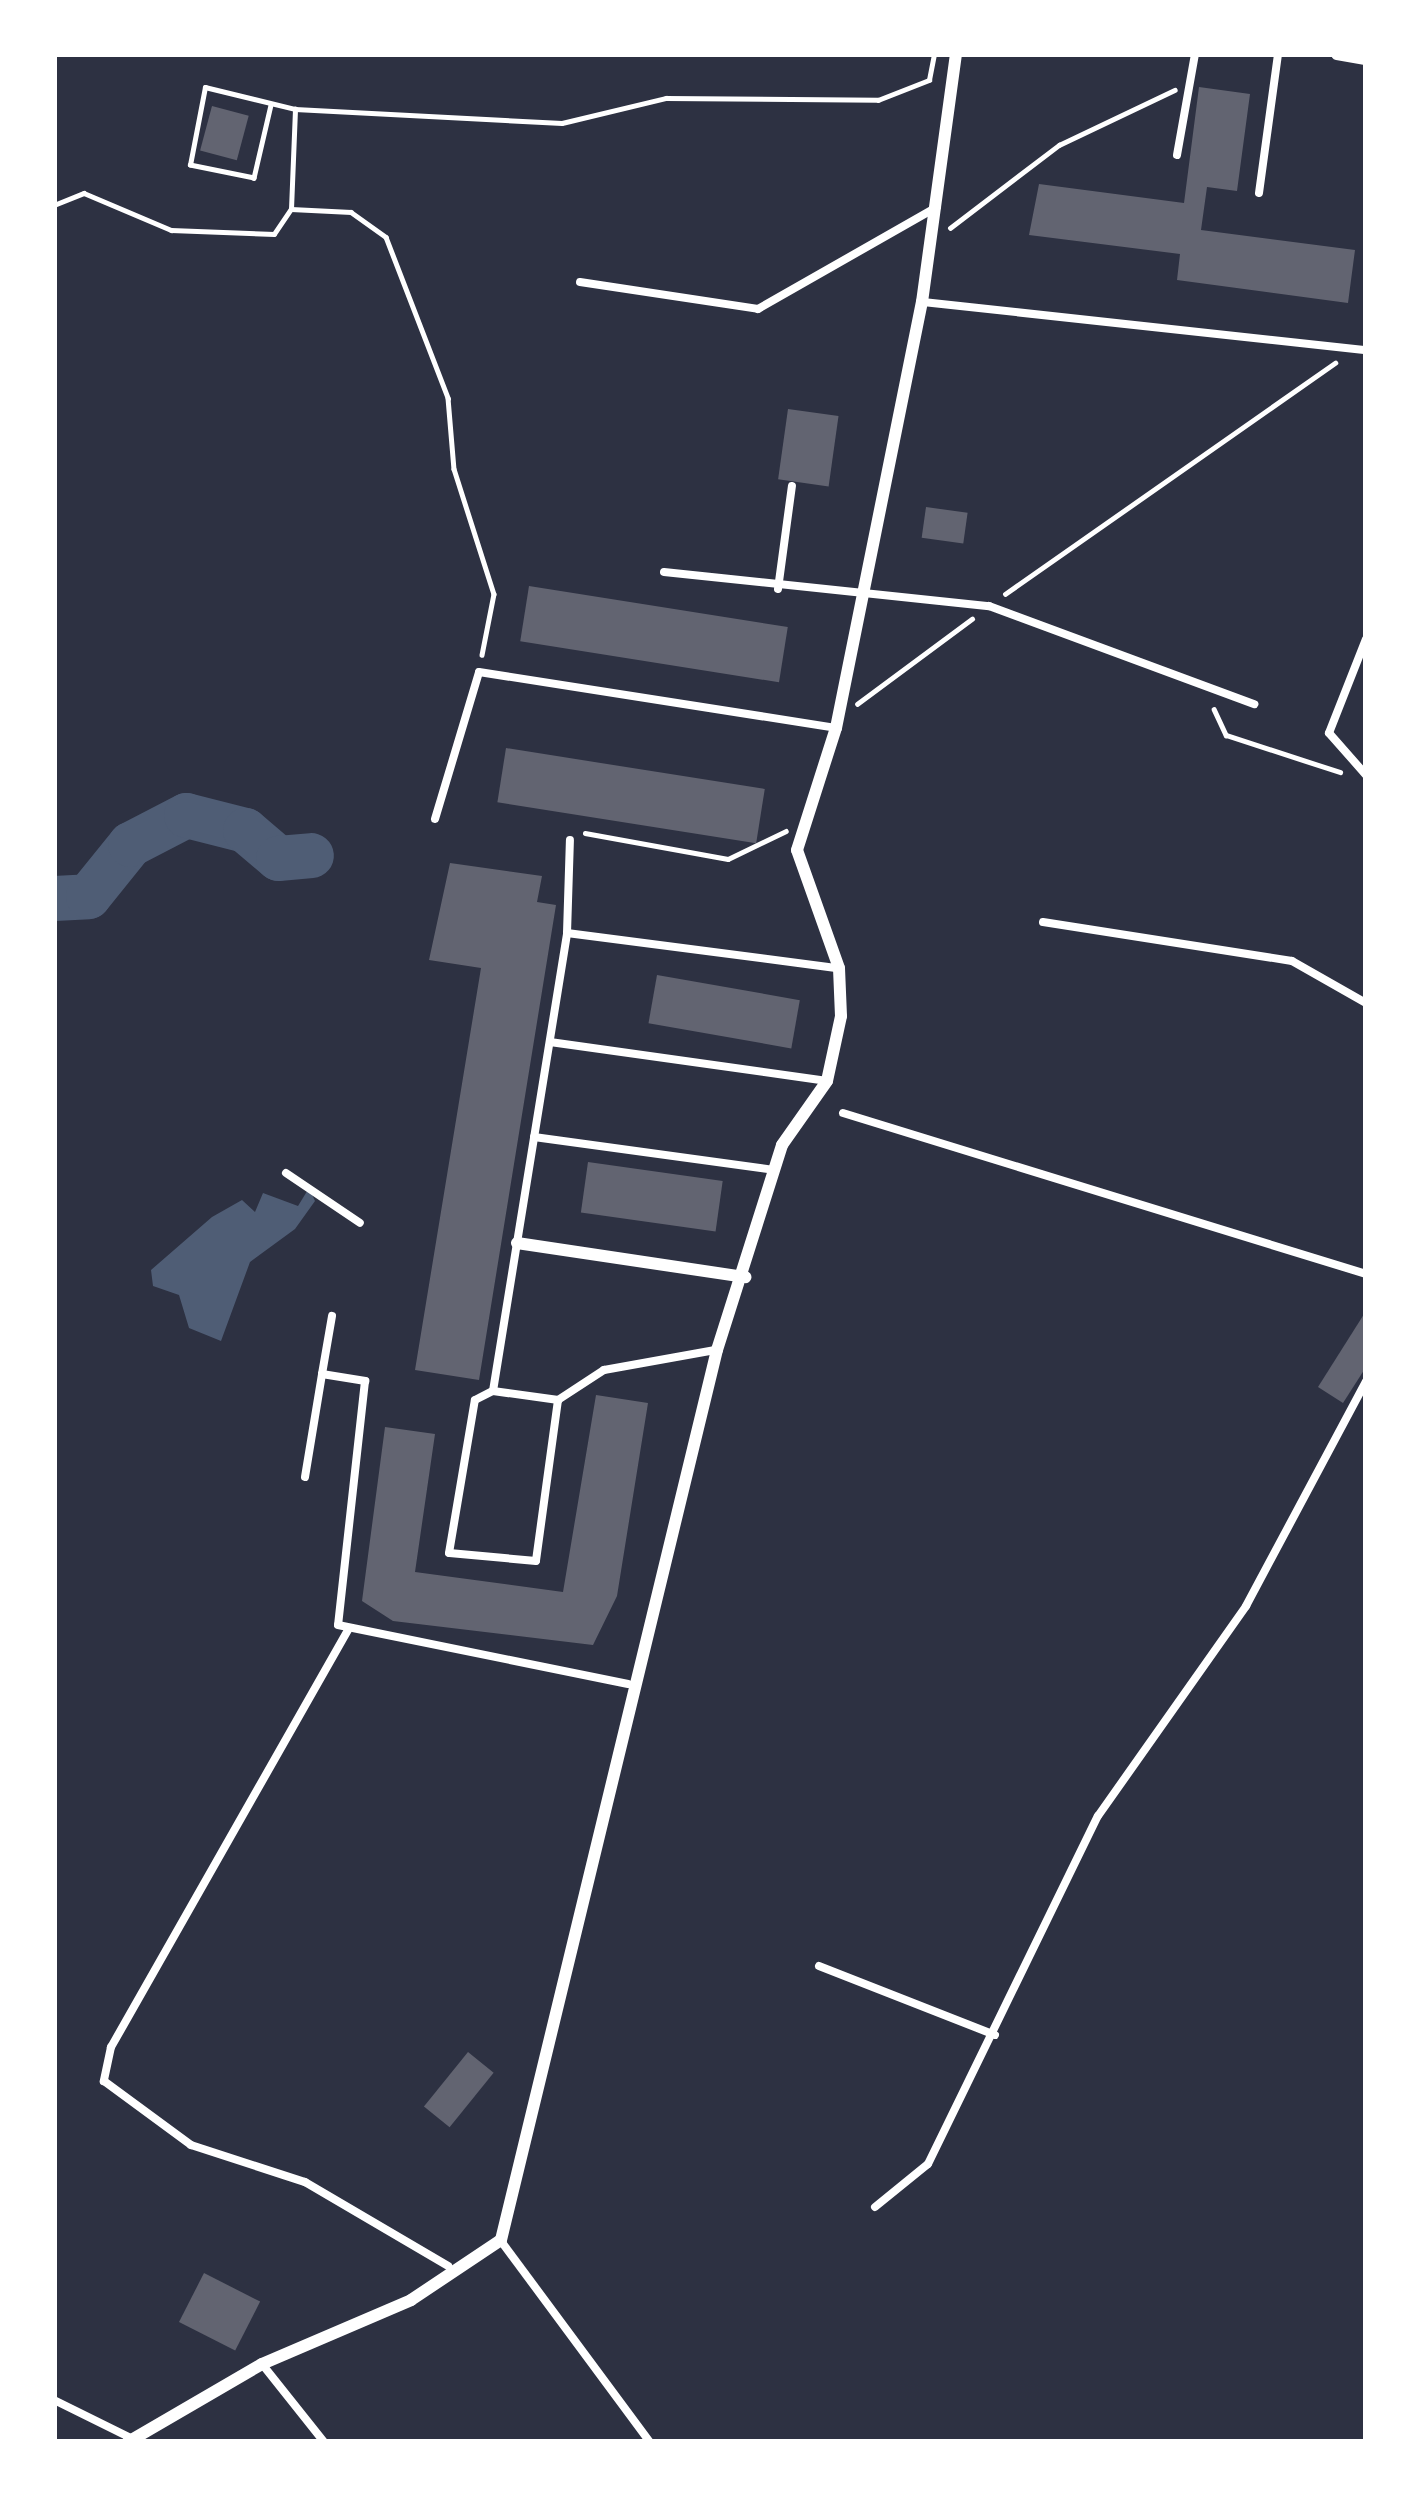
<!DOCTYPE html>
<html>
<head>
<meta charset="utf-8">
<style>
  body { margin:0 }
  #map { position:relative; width:1420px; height:2496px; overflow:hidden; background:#2d3142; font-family:"Sofia Sans Condensed",sans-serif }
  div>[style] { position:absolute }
  .water>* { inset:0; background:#4f5d75 }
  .river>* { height:45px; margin:-22.5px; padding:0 22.5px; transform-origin:22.5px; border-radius:22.5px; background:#4f5d75 }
  .building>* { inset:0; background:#626471; transform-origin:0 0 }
  .path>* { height:4.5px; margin:-2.25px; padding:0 2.25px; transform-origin:2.25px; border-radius:2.25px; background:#fff }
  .service>* { height:8px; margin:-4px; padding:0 4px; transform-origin:4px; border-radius:4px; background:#fff }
  .minor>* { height:12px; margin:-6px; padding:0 6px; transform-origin:6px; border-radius:6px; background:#fff }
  span { translate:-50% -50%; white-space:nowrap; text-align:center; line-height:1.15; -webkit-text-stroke:12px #fff; paint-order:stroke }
  .frame { position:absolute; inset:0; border:57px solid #fff; pointer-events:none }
</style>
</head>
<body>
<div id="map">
  <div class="water">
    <i style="clip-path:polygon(309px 1188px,315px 1201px,295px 1229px,250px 1262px,221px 1341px,189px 1328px,179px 1295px,153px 1286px,151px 1270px,212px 1217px,242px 1200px,255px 1212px,263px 1193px,298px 1206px)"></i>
  </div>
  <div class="river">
    <i style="left:54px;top:898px;width:34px;rotate:-3deg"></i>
    <i style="left:88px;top:896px;width:67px;rotate:-51.1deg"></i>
    <i style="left:130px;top:844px;width:63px;rotate:-27.4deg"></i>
    <i style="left:186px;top:815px;width:61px;rotate:14.3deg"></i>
    <i style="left:245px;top:830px;width:43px;rotate:40.3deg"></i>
    <i style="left:278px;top:858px;width:33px;rotate:-5deg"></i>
  </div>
  <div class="building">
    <i style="clip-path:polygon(1199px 87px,1250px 94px,1237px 191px,1207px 187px,1201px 230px,1355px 250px,1348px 303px,1177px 280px,1180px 254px,1029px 235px,1039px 184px,1184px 203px)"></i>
    <i style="left:212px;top:106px;width:38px;height:46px;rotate:15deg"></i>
    <i style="left:788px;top:409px;width:51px;height:71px;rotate:8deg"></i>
    <i style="left:926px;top:507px;width:42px;height:31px;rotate:8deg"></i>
    <i style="left:529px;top:586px;width:262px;height:56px;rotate:9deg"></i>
    <i style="left:506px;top:748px;width:262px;height:55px;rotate:9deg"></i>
    <i style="clip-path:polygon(450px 863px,542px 876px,537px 902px,556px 905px,479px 1380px,415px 1370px,481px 968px,429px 960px)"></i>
    <i style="left:657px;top:975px;width:145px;height:49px;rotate:10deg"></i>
    <i style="left:588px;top:1162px;width:136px;height:51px;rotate:8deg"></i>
    <i style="clip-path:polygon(1366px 1311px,1366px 1367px,1343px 1403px,1318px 1387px)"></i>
    <i style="clip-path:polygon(596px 1395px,648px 1403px,617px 1596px,593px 1645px,393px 1621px,362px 1601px,385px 1427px,435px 1434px,415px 1572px,563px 1592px)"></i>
    <i style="left:468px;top:2052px;width:33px;height:70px;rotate:39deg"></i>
    <i style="left:204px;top:2273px;width:63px;height:55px;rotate:27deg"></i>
  </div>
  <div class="path">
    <i style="left:271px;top:105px;width:75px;rotate:103.1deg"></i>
    <i style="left:254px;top:178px;width:65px;rotate:-168.5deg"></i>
    <i style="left:190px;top:165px;width:79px;rotate:-79.1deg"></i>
    <i style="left:205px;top:87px;width:93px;rotate:13.7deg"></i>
    <i style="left:295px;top:109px;width:267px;rotate:3deg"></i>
    <i style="left:562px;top:123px;width:107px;rotate:-13.5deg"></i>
    <i style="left:666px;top:98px;width:212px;rotate:0.5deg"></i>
    <i style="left:878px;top:100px;width:55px;rotate:-21.4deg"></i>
    <i style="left:929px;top:80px;width:26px;rotate:-79deg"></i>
    <i style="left:54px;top:205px;width:32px;rotate:-22deg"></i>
    <i style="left:84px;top:193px;width:95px;rotate:23deg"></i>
    <i style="left:171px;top:230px;width:103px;rotate:2.2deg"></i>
    <i style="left:274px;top:234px;width:30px;rotate:-56deg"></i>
    <i style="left:291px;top:209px;width:100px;rotate:-87.7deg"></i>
    <i style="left:291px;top:209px;width:60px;rotate:2.9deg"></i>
    <i style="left:351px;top:212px;width:43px;rotate:35.5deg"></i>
    <i style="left:386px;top:237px;width:173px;rotate:68.9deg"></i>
    <i style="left:448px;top:398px;width:71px;rotate:85.2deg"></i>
    <i style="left:454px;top:469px;width:131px;rotate:72.3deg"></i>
    <i style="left:494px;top:594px;width:62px;rotate:101.1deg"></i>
    <i style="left:950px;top:228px;width:137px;rotate:-37.3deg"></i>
    <i style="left:1059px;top:145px;width:128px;rotate:-25.4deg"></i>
    <i style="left:1005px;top:594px;width:403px;rotate:-35deg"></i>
    <i style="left:857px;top:704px;width:143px;rotate:-36.5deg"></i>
    <i style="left:1214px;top:709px;width:29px;rotate:65deg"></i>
    <i style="left:1226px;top:735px;width:120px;rotate:18deg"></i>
    <i style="left:585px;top:833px;width:145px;rotate:10.3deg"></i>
    <i style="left:728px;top:859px;width:64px;rotate:-25.8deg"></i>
  </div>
  <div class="service">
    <i style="left:1177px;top:155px;width:103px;rotate:-79.9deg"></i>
    <i style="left:1259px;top:193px;width:140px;rotate:-82.2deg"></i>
    <i style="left:580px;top:282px;width:180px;rotate:8.6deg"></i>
    <i style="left:758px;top:309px;width:206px;rotate:-29.7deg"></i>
    <i style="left:923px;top:302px;width:446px;rotate:6.2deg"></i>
    <i style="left:664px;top:572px;width:327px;rotate:6deg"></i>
    <i style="left:989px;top:606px;width:283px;rotate:20.3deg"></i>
    <i style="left:778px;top:589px;width:104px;rotate:-82.3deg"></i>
    <i style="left:1366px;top:639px;width:101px;rotate:111.5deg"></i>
    <i style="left:1329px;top:733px;width:56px;rotate:48.6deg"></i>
    <i style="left:435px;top:819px;width:153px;rotate:-73.3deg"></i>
    <i style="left:479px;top:672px;width:361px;rotate:8.9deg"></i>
    <i style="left:1043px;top:922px;width:252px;rotate:8.9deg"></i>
    <i style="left:1292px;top:961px;width:85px;rotate:29.6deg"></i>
    <i style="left:567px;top:933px;width:273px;rotate:7.4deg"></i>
    <i style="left:550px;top:1042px;width:280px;rotate:8deg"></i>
    <i style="left:843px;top:1113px;width:547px;rotate:17.11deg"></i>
    <i style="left:534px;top:1137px;width:242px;rotate:7.8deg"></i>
    <i style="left:286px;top:1173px;width:89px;rotate:34deg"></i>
    <i style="left:322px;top:1374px;width:59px;rotate:-80.2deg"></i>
    <i style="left:493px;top:1391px;width:464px;rotate:-80.8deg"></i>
    <i style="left:567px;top:933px;width:93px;rotate:-88.2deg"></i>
    <i style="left:558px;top:1400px;width:162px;rotate:97.8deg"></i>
    <i style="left:536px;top:1561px;width:87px;rotate:-174.7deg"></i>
    <i style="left:449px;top:1553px;width:155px;rotate:-80.4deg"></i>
    <i style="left:475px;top:1400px;width:20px;rotate:-27deg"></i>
    <i style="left:493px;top:1391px;width:66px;rotate:7.9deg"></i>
    <i style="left:558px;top:1400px;width:55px;rotate:-33.1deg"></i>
    <i style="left:604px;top:1370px;width:113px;rotate:-10.2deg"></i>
    <i style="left:305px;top:1477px;width:104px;rotate:-80.6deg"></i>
    <i style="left:322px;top:1374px;width:44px;rotate:9.2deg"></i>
    <i style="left:365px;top:1381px;width:245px;rotate:96.3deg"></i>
    <i style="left:338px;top:1625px;width:296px;rotate:11.5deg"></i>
    <i style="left:348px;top:1630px;width:480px;rotate:119.6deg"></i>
    <i style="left:111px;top:2047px;width:35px;rotate:102deg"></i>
    <i style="left:104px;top:2081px;width:108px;rotate:36.3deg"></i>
    <i style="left:191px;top:2145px;width:120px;rotate:18deg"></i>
    <i style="left:305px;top:2182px;width:166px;rotate:30.4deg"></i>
    <i style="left:819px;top:1966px;width:189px;rotate:21.4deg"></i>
    <i style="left:875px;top:2207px;width:68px;rotate:-39.1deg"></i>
    <i style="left:928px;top:2164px;width:387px;rotate:-64deg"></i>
    <i style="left:1098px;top:1816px;width:257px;rotate:-54.8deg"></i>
    <i style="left:1246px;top:1606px;width:255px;rotate:-61.9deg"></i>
    <i style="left:501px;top:2241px;width:250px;rotate:53.5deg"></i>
    <i style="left:262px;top:2364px;width:100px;rotate:51.5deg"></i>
    <i style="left:54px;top:2400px;width:88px;rotate:26.3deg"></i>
  </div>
  <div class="minor">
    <i style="left:1337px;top:54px;width:29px;rotate:10deg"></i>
    <i style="left:517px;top:1243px;width:231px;rotate:8.5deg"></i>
    <i style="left:128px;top:2442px;width:155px;rotate:-30.2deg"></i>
    <i style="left:262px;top:2364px;width:162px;rotate:-23.2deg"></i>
    <i style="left:411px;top:2300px;width:108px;rotate:-33.7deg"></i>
    <i style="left:501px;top:2240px;width:916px;rotate:-76.36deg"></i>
    <i style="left:717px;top:1350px;width:215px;rotate:-72.4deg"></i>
    <i style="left:782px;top:1145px;width:78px;rotate:-54.9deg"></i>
    <i style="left:827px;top:1081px;width:66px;rotate:-77.8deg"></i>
    <i style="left:841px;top:1016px;width:48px;rotate:-92.4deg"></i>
    <i style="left:839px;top:968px;width:125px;rotate:-109.6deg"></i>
    <i style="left:797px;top:850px;width:128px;rotate:-72.3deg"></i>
    <i style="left:836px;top:728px;width:435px;rotate:-78.6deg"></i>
    <i style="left:922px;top:302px;width:250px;rotate:-82.2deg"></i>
  </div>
  <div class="frame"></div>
</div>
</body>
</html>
